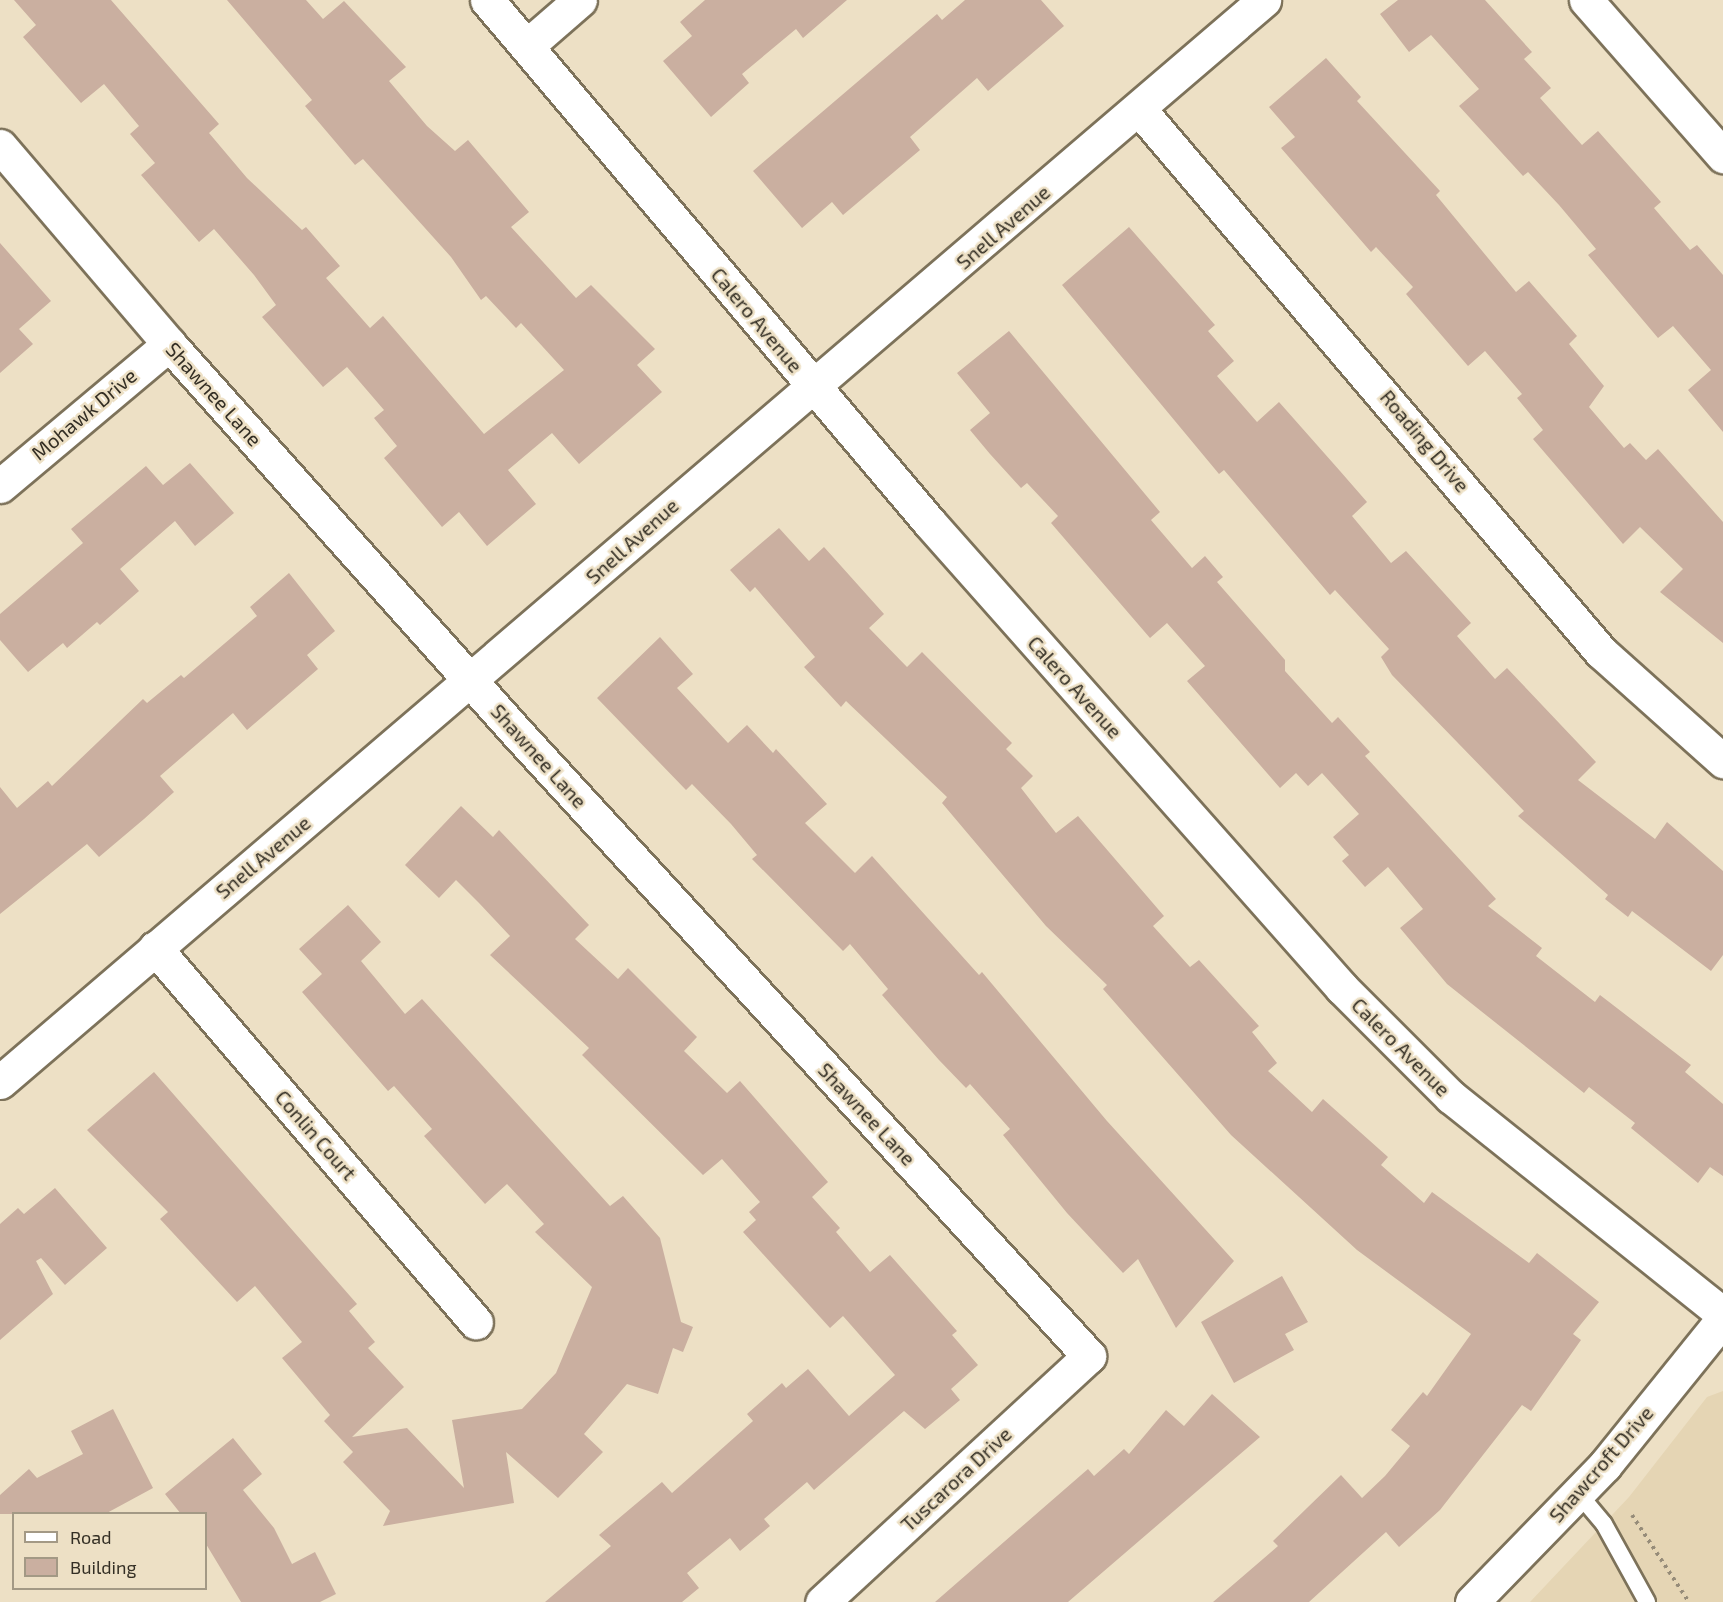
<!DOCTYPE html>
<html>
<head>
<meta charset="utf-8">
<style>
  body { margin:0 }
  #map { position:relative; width:1723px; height:1602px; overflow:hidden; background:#ede0c5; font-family:"Exo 2",sans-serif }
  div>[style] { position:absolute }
  .built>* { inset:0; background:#e5d5b4 }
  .building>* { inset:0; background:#caafa0 }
  .path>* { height:4px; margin-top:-2px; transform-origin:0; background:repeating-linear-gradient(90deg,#968c79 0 3px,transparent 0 7.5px) }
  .roads { filter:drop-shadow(2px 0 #7d725a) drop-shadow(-2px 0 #7d725a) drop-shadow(0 2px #7d725a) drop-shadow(0 -2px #7d725a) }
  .lane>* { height:16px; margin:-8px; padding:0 8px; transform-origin:8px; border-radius:8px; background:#fff }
  .street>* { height:33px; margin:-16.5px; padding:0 16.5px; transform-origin:16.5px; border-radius:16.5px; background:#fff }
  .secondary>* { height:33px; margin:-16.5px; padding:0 16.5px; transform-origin:16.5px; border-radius:16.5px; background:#fff }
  span { translate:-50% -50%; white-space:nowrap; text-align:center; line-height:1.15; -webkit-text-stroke:5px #ede0c5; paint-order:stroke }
  .street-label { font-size:20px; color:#332e24 }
  .legend { position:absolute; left:12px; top:1512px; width:195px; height:78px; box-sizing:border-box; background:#ede0c5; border:2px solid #a39985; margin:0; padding:8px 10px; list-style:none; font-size:18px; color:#332e24 }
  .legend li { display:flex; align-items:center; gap:12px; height:30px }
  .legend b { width:30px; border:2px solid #a39985 }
</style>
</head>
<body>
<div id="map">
  <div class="built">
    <i style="clip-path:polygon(1723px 1391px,1723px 1602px,1530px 1602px,1629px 1497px,1707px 1397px)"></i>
  </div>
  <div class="building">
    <i style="clip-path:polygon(14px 0,111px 0,219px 124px,209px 133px,247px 178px,302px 230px,306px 227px,340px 266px,326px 278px,370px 328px,383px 316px,484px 434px,564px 370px,521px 323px,516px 328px,486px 296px,481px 300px,451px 257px,363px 159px,355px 165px,305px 106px,312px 100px,227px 0,306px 0,323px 19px,344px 1px,406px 67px,389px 81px,427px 126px,455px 151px,468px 140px,529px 212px,511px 227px,576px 298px,591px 285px,655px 349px,637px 365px,662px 392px,579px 464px,552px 433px,508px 470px,536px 504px,487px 546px,459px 512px,442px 527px,384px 458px,397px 446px,374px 418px,384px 410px,347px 367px,323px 387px,262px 317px,276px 305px,254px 275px,214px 229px,199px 242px,141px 175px,155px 163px,130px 134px,139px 126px,104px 84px,81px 103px,23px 37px,36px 25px)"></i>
    <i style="clip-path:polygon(705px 0,847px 0,803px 38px,796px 29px,742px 74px,749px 83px,711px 117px,663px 61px,692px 36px,680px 22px)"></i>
    <i style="clip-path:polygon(965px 0,1041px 0,1064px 26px,988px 91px,977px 78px,910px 137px,920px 150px,843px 215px,832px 202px,802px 228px,753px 171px,937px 14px,942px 20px)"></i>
    <i style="clip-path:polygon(1398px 0,1485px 0,1532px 52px,1524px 59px,1551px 88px,1540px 98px,1582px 145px,1598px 131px,1661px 202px,1654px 208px,1690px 250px,1697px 245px,1723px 275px,1723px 432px,1688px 390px,1711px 370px,1673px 326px,1658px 338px,1588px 255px,1596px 249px,1559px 205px,1528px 172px,1523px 176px,1459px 106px,1479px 89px,1431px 35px,1409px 52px,1380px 14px)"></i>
    <i style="clip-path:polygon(1326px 58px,1361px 97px,1357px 101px,1440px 191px,1436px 195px,1516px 292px,1529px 281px,1577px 336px,1569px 344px,1604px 386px,1589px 407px,1624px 448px,1630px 443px,1646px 460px,1658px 449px,1723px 522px,1723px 643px,1660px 592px,1683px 569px,1640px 527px,1623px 544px,1533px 439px,1543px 430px,1517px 398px,1522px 394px,1485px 351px,1468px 366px,1406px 294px,1413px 287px,1376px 247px,1371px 252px,1281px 148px,1295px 137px,1269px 107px)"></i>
    <i style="clip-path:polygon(1129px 227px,1215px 325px,1208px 331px,1234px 361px,1217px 376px,1257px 422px,1279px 402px,1340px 471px,1367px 502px,1352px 516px,1391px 563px,1406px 551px,1471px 623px,1457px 636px,1495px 679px,1507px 668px,1596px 762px,1578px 780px,1655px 839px,1667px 822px,1723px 871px,1723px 955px,1711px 971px,1632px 911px,1628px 917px,1605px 899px,1608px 895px,1518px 816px,1524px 811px,1392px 675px,1381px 657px,1389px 649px,1335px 590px,1330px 595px,1224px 470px,1219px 474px,1062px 285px)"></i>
    <i style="clip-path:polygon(0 243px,51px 301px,19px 329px,33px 344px,0 373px)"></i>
    <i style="clip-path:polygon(1009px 331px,1160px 512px,1151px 520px,1192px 568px,1205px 556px,1223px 577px,1217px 582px,1285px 660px,1285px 671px,1332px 723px,1338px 717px,1370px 752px,1365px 756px,1496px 899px,1488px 906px,1542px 948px,1536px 956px,1595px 1002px,1600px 995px,1691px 1065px,1685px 1072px,1723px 1104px,1723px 1176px,1710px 1167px,1698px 1183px,1631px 1128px,1635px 1123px,1589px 1087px,1584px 1093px,1447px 984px,1400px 928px,1423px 909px,1388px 867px,1365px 887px,1342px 861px,1349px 855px,1333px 837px,1359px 814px,1322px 773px,1308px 786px,1296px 773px,1280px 788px,1187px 681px,1205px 666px,1167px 623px,1150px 638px,1051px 523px,1058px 516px,1027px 483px,1021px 488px,990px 454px,970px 430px,990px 413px,957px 373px)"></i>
    <i style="clip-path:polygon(190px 463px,234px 513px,195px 546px,175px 521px,120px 569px,139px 591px,100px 625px,97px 622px,67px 648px,63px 643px,28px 672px,0 640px,0 614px,83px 543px,71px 529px,146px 466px,163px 485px)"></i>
    <i style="clip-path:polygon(779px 528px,809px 561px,824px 547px,884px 614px,869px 628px,907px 667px,922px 652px,1012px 743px,1006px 749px,1033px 776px,1021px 788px,1056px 833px,1078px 816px,1164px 916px,1153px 926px,1190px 967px,1199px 960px,1259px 1026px,1252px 1032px,1277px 1063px,1268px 1071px,1312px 1112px,1323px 1099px,1388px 1157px,1381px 1165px,1424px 1203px,1432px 1192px,1529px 1263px,1537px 1253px,1599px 1302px,1573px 1334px,1581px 1340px,1531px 1411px,1522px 1405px,1440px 1510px,1399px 1547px,1386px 1532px,1309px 1602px,1213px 1602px,1278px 1546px,1273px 1541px,1341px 1475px,1362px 1498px,1385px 1476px,1410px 1446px,1391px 1430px,1423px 1392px,1427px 1396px,1471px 1334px,1357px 1250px,1231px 1135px,1103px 989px,1107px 985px,1046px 926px,942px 803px,947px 797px,846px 701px,841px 707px,804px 667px,815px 657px,755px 587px,750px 592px,730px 570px)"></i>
    <i style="clip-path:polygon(289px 573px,335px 631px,307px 655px,318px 669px,247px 730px,233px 713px,160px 776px,174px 792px,144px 819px,99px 857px,87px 844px,0 914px,0 787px,17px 808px,48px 781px,52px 786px,143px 699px,147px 703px,181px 675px,184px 678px,257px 616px,250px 607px)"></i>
    <i style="clip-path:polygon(660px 637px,693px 674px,677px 688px,728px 743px,747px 725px,773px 753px,776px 749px,827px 804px,805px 823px,855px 873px,872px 856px,979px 975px,982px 972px,1107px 1121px,1234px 1261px,1176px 1328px,1138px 1259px,1123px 1273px,1067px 1213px,1003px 1135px,1010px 1129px,970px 1084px,966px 1088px,939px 1060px,882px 995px,888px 989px,850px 944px,843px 951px,752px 859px,757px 855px,731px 824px,692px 784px,686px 790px,597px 698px)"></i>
    <i style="clip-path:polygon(461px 806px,493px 837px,499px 830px,589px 925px,575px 939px,618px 979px,628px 968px,697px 1037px,684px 1051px,727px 1093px,740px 1081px,828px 1182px,812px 1197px,840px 1228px,836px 1232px,870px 1272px,890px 1255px,957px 1331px,952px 1335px,978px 1365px,951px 1389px,960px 1400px,925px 1429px,904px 1411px,814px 1490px,807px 1482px,764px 1519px,770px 1526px,740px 1551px,730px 1538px,687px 1573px,699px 1588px,682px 1602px,545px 1602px,611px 1546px,599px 1535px,662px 1482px,672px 1493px,753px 1421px,747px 1414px,782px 1383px,786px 1388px,808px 1369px,849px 1416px,895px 1375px,843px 1316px,830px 1328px,743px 1232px,756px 1220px,749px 1212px,760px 1202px,722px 1159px,703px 1175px,582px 1055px,589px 1048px,490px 955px,510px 936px,479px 903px,456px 880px,439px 898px,405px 865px)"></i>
    <i style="clip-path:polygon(348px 905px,381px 942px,361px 961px,405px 1014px,422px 999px,610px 1206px,623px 1196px,660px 1238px,681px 1322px,693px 1327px,683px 1352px,673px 1348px,658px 1394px,627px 1384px,584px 1434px,603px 1452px,558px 1498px,506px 1452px,514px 1503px,383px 1526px,390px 1511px,343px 1462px,353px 1452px,324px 1421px,330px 1415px,282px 1358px,302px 1342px,255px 1286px,237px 1302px,160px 1219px,168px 1212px,87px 1130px,154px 1072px,357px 1304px,349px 1311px,375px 1342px,368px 1348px,404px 1387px,352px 1437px,407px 1428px,464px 1488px,452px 1420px,522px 1409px,556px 1373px,592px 1287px,535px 1232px,544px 1224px,507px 1184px,485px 1204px,424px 1136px,432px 1129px,394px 1086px,388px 1091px,302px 992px,322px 974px,299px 949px)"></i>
    <i style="clip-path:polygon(55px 1188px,107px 1248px,65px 1285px,41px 1258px,36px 1261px,53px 1294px,0 1340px,0 1224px,18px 1208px,24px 1214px)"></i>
    <i style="clip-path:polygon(1282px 1276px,1308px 1322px,1285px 1334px,1294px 1350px,1234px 1383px,1201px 1322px)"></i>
    <i style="clip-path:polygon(1212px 1394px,1260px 1437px,1068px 1602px,935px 1602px,1088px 1469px,1094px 1476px,1124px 1449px,1129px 1454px,1166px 1410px,1184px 1426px)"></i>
    <i style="clip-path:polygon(113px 1409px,153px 1488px,105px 1514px,0 1514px,0 1495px,29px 1469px,37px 1478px,83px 1454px,71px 1431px)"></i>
    <i style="clip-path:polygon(233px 1438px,262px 1474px,243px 1490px,274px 1528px,292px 1564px,315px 1552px,336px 1594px,320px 1602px,241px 1602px,206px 1544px,206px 1514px,181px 1514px,165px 1494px)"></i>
  </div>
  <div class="path">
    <i style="left:1632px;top:1515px;width:104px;rotate:56.8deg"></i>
  </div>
  <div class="roads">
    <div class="lane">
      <i style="left:1578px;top:1493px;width:40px;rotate:50deg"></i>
      <i style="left:1604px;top:1524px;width:89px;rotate:61.1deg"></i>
    </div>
    <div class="street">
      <i style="left:1586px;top:0;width:208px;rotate:48.7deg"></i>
      <i style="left:527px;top:46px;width:70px;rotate:-41deg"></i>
      <i style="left:1139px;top:109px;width:713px;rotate:49.61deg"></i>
      <i style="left:1601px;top:652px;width:164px;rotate:41.8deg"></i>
      <i style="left:0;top:146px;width:260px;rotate:49.5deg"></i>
      <i style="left:169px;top:344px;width:525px;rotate:48.17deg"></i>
      <i style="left:519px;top:735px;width:843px;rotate:47.45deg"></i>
      <i style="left:1089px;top:1356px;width:363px;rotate:137.3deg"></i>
      <i style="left:0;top:486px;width:221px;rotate:-40deg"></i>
      <i style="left:155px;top:948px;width:493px;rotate:49.4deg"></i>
      <i style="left:1472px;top:1602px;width:191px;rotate:-45.8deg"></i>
      <i style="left:1605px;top:1465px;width:188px;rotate:-51.1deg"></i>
    </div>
    <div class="secondary">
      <i style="left:487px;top:0;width:684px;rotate:49.74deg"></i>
      <i style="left:929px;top:522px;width:623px;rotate:48.45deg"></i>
      <i style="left:1342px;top:988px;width:154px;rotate:45deg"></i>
      <i style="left:1451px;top:1097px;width:348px;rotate:38.6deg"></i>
      <i style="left:0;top:1082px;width:1664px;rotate:-40.56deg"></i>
    </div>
  </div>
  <div class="street-label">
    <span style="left:1003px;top:227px;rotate:-41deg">Snell Avenue</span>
    <span style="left:757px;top:320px;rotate:50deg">Calero Avenue</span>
    <span style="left:214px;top:394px;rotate:48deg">Shawnee Lane</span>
    <span style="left:84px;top:414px;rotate:-40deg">Mohawk Drive</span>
    <span style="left:1425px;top:441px;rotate:50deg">Roading Drive</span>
    <span style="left:632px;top:541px;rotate:-42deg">Snell Avenue</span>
    <span style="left:1075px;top:687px;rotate:48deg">Calero Avenue</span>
    <span style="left:539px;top:756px;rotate:48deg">Shawnee Lane</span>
    <span style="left:263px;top:857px;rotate:-40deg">Snell Avenue</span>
    <span style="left:1401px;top:1047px;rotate:45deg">Calero Avenue</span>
    <span style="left:867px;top:1114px;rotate:47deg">Shawnee Lane</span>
    <span style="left:316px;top:1135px;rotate:49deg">Conlin Court</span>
    <span style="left:1601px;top:1464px;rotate:-49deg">Shawcroft Drive</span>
    <span style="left:956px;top:1479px;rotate:-43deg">Tuscarora Drive</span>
  </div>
  <ul class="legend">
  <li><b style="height:8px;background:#fff"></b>Road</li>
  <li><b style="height:16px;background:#caafa0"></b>Building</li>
  </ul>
</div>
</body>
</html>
